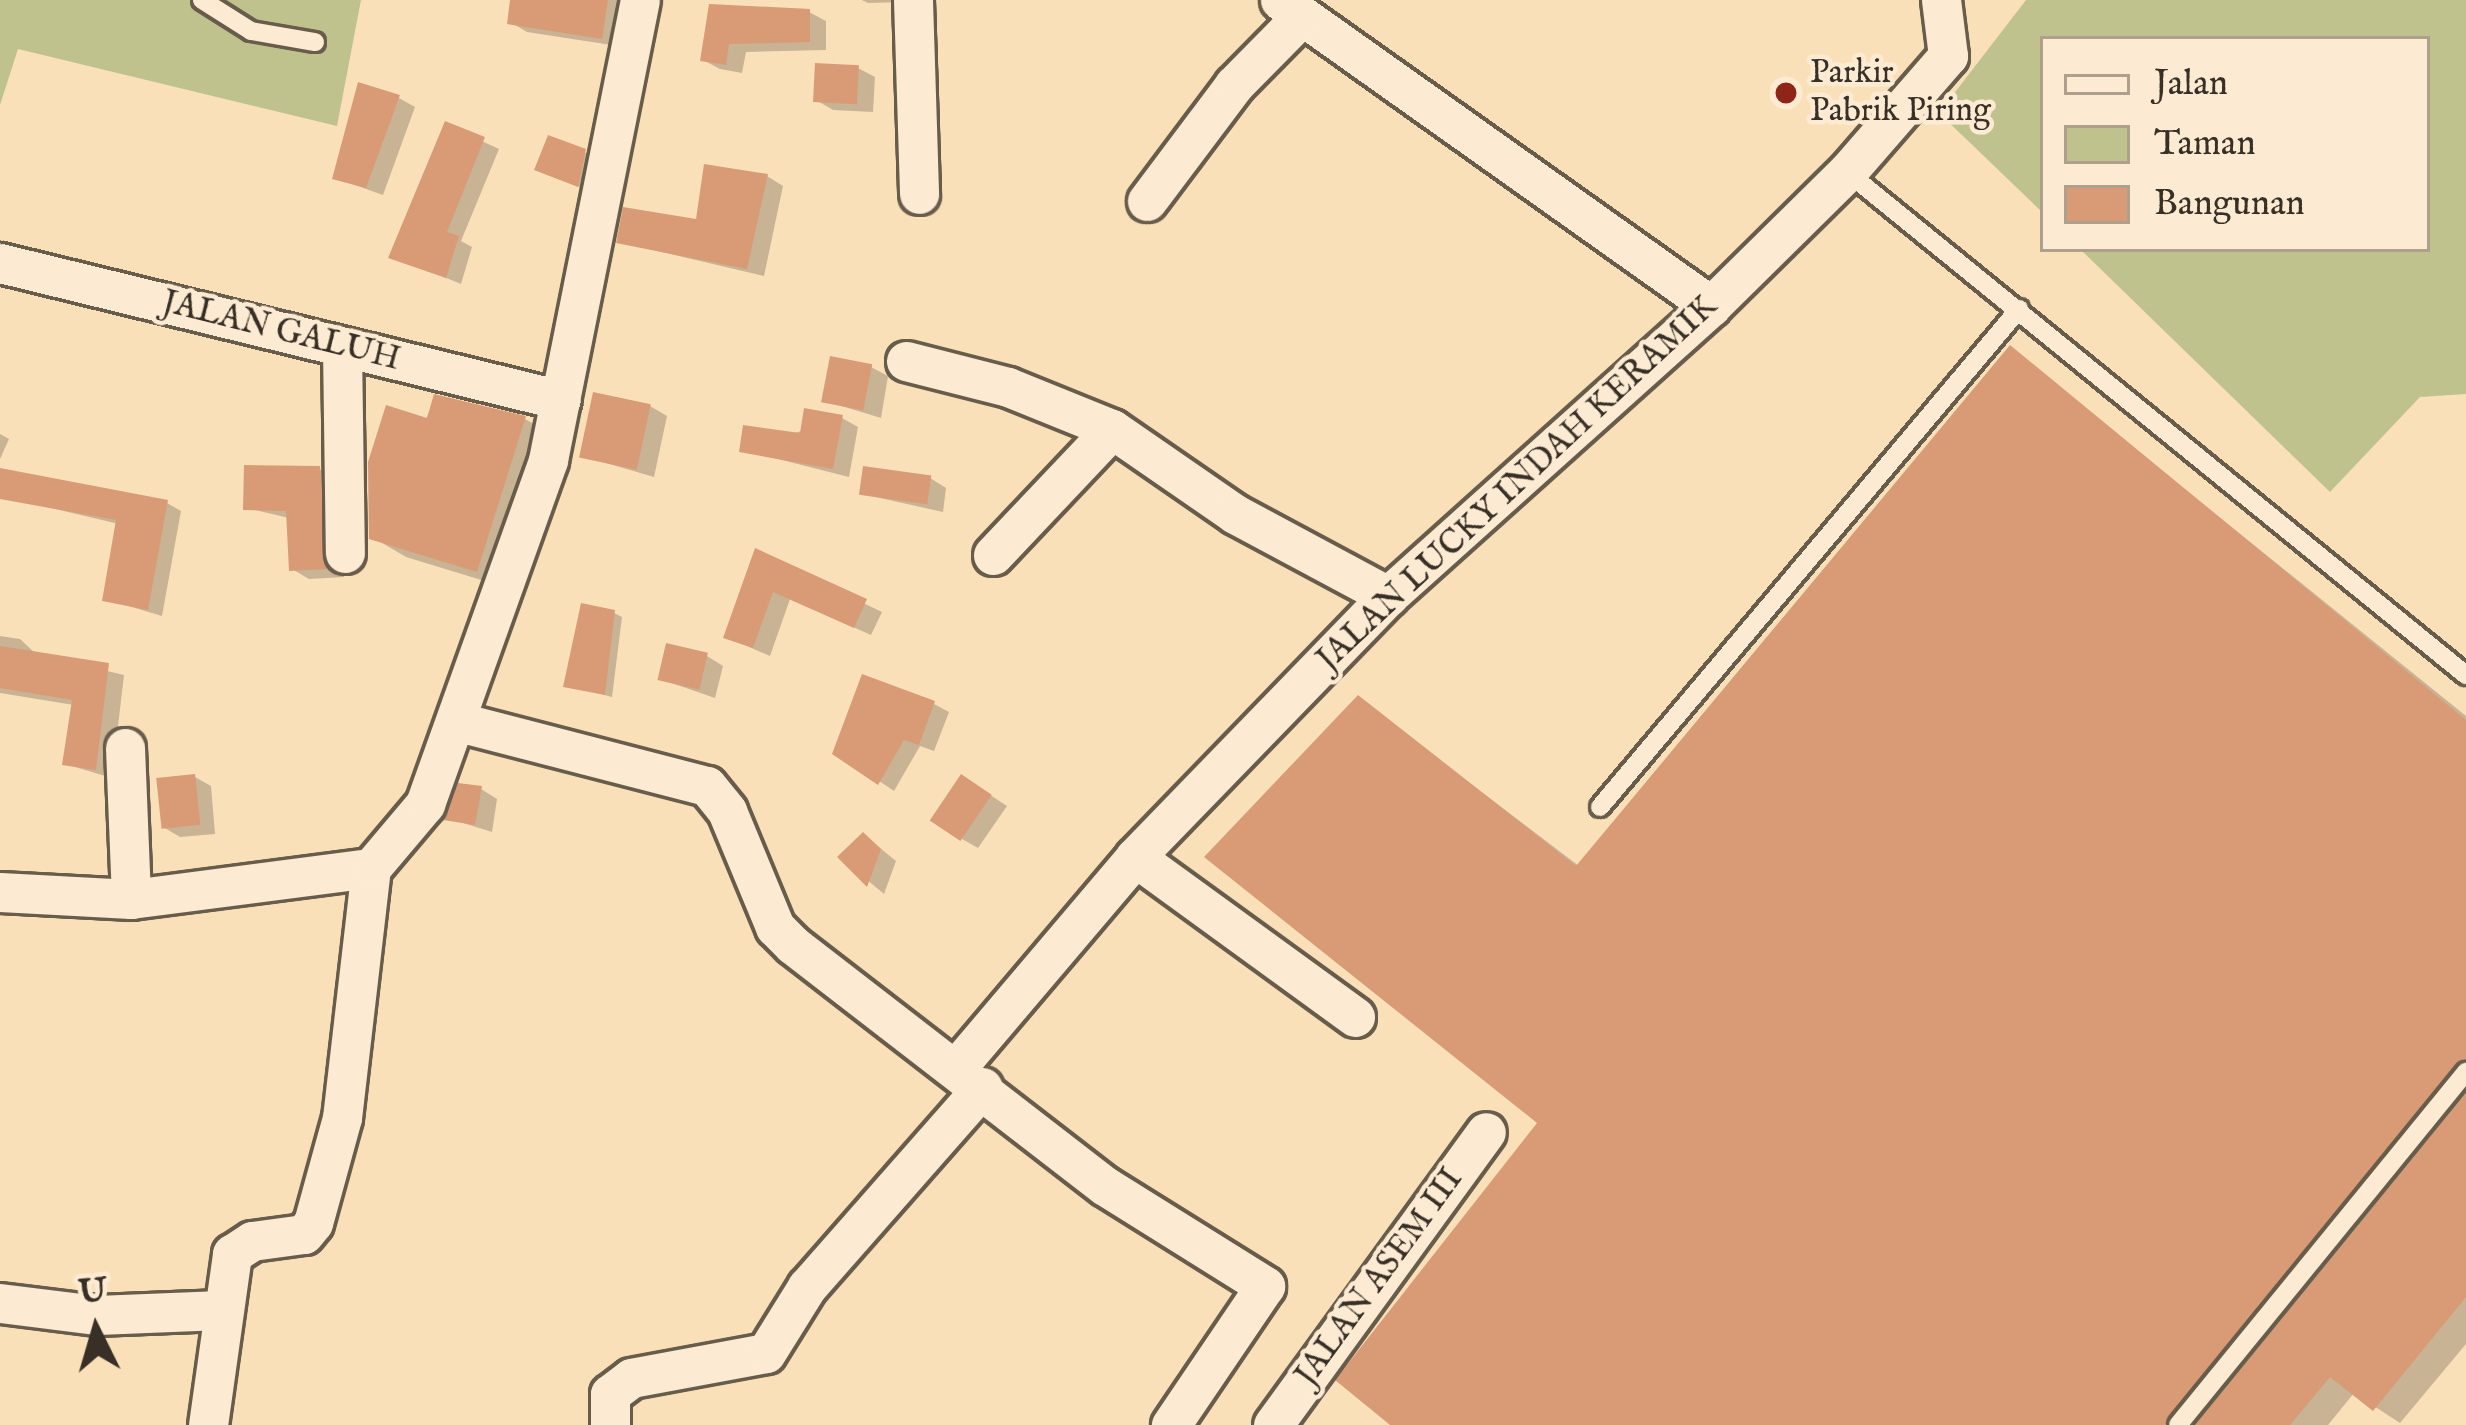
<!DOCTYPE html>
<html>
<head>
<meta charset="utf-8">
<style>
  body { margin:0 }
  #map { position:relative; width:2466px; height:1425px; overflow:hidden; background:#fae0b9; font-family:"IM FELL English",serif }
  div>[style] { position:absolute }
  .green>* { inset:0; background:#c0c28e }
  .shadow>* { inset:0; background:#0003 }
  .building>* { inset:0; background:#d89b76; transform-origin:0 0 }
  .roads { filter:drop-shadow(3px 0 #685c4b) drop-shadow(-3px 0 #685c4b) drop-shadow(0 3px #685c4b) drop-shadow(0 -3px #685c4b) }
  .lane>* { height:18px; margin:-9px; padding:0 9px; transform-origin:9px; border-radius:9px; background:#fcebd2 }
  .street>* { height:39px; margin:-19.5px; padding:0 19.5px; transform-origin:19.5px; border-radius:19.5px; background:#fcebd2 }
  .dots>* { width:33px; height:33px; translate:-50% -50%; box-sizing:border-box; border:6px solid #fcebd2; border-radius:50% }
  span { translate:-50% -50%; white-space:nowrap; text-align:center; line-height:1.15; -webkit-text-stroke:9px #fcebd2; paint-order:stroke }
  .poi-label { font-size:33px; color:#383026 }
  .left { translate:0 -50%; text-align:left }
  .street-label { font-size:33px; color:#383026 }
  .legend { position:absolute; left:2040px; top:36px; width:390px; height:216px; box-sizing:border-box; background:#fcebd2; border:3px solid #aea08d; margin:0; padding:15px 21px; list-style:none; font-size:36px; color:#383026 }
  .legend li { display:flex; align-items:center; gap:24px; height:60px }
  .legend b { width:60px; border:3px solid #aea08d }
  .north { position:absolute; left:36px; top:1269px; width:120px; height:120px; -webkit-text-stroke:9px #fcebd2; paint-order:stroke; rotate:355deg; font-size:33px; font-weight:700; line-height:48px; text-align:center; color:#383026 }
  .north::after { content:''; display:block; margin:auto; width:42px; height:54px; background:#383026; clip-path:polygon(50% 0,100% 100%,50% 72%,0 100%) }
</style>
</head>
<body>
<div id="map">
  <div class="green">
    <i style="clip-path:polygon(0 0,361px 0,337px 126px,18px 49px,0 105px)"></i>
    <i style="clip-path:polygon(2026px 0,2466px 0,2466px 394px,2420px 397px,2330px 492px,2080px 249px,2427px 249px,2427px 39px,2043px 39px,2043px 213px,1939px 113px)"></i>
  </div>
  <div class="shadow">
    <i style="clip-path:polygon(513px 0,625px 0,618px 46px,527px 32px,510px 22px)"></i>
    <i style="clip-path:polygon(862px 0,902px 0,903px 2px,868px 3px)"></i>
    <i style="clip-path:polygon(711px 7px,809px 12px,826px 21px,826px 50px,746px 52px,742px 73px,720px 69px,703px 60px)"></i>
    <i style="clip-path:polygon(858px 68px,875px 77px,873px 112px,833px 110px,816px 100px)"></i>
    <i style="clip-path:polygon(399px 98px,415px 107px,383px 195px,335px 178px)"></i>
    <i style="clip-path:polygon(447px 125px,499px 149px,461px 241px,472px 247px,461px 284px,392px 256px)"></i>
    <i style="clip-path:polygon(584px 152px,601px 162px,595px 194px,538px 169px)"></i>
    <i style="clip-path:polygon(767px 176px,783px 186px,764px 276px,619px 242px,699px 223px)"></i>
    <i style="clip-path:polygon(2011px 349px,2466px 716px,2466px 1344px,2400px 1423px,2354px 1393px,2328px 1425px,1395px 1425px,1541px 1122px,1359px 699px,1579px 866px)"></i>
    <i style="clip-path:polygon(871px 367px,888px 376px,881px 418px,825px 401px)"></i>
    <i style="clip-path:polygon(436px 397px,525px 419px,559px 438px,511px 589px,406px 557px,372px 537px)"></i>
    <i style="clip-path:polygon(650px 406px,667px 416px,654px 477px,582px 456px)"></i>
    <i style="clip-path:polygon(842px 418px,858px 427px,849px 477px,742px 450px)"></i>
    <i style="clip-path:polygon(0 434px,9px 439px,0 459px)"></i>
    <i style="clip-path:polygon(319px 469px,336px 479px,344px 577px,309px 579px,292px 569px,289px 518px,246px 508px)"></i>
    <i style="clip-path:polygon(930px 478px,946px 488px,943px 512px,862px 494px)"></i>
    <i style="clip-path:polygon(17px 500px,167px 503px,181px 511px,162px 616px,105px 599px,119px 524px)"></i>
    <i style="clip-path:polygon(757px 552px,882px 612px,871px 635px,790px 599px,770px 656px,726px 637px)"></i>
    <i style="clip-path:polygon(614px 613px,622px 617px,612px 697px,566px 685px)"></i>
    <i style="clip-path:polygon(0 636px,20px 639px,36px 654px,124px 675px,112px 778px,65px 764px,74px 705px,0 693px)"></i>
    <i style="clip-path:polygon(707px 656px,723px 666px,715px 698px,660px 679px)"></i>
    <i style="clip-path:polygon(934px 704px,949px 712px,934px 751px,920px 746px,894px 791px,836px 752px)"></i>
    <i style="clip-path:polygon(195px 777px,211px 786px,215px 834px,180px 837px,163px 827px)"></i>
    <i style="clip-path:polygon(978px 787px,1007px 806px,978px 848px,962px 839px)"></i>
    <i style="clip-path:polygon(481px 789px,497px 799px,492px 832px,447px 818px)"></i>
    <i style="clip-path:polygon(864px 835px,896px 861px,884px 894px,841px 858px)"></i>
  </div>
  <div class="building">
    <i style="clip-path:polygon(510px 0,608px 0,602px 39px,507px 24px)"></i>
    <i style="clip-path:polygon(709px 4px,810px 9px,810px 42px,729px 44px,726px 65px,700px 61px)"></i>
    <i style="left:815px;top:63px;width:44px;height:39px;rotate:3deg"></i>
    <i style="clip-path:polygon(358px 82px,400px 95px,366px 188px,332px 179px)"></i>
    <i style="clip-path:polygon(445px 121px,485px 137px,447px 232px,459px 236px,446px 278px,388px 258px)"></i>
    <i style="clip-path:polygon(548px 135px,586px 149px,578px 187px,534px 170px)"></i>
    <i style="clip-path:polygon(704px 164px,768px 174px,747px 269px,616px 243px,623px 207px,696px 219px)"></i>
    <i style="clip-path:polygon(2010px 345px,2466px 720px,2466px 1059px,2165px 1425px,1390px 1425px,1335px 1380px,1537px 1123px,1204px 857px,1358px 695px,1576px 866px)"></i>
    <i style="left:830px;top:356px;width:43px;height:47px;rotate:11deg"></i>
    <i style="left:593px;top:392px;width:59px;height:67px;rotate:12deg"></i>
    <i style="clip-path:polygon(434px 394px,526px 416px,477px 572px,369px 539px,368px 462px,386px 405px,427px 418px)"></i>
    <i style="clip-path:polygon(804px 408px,843px 415px,833px 469px,739px 452px,743px 425px,800px 433px)"></i>
    <i style="clip-path:polygon(244px 465px,320px 466px,328px 569px,289px 571px,286px 511px,243px 510px)"></i>
    <i style="left:863px;top:466px;width:69px;height:29px;rotate:8deg"></i>
    <i style="clip-path:polygon(0 468px,168px 500px,148px 610px,102px 601px,116px 520px,0 499px)"></i>
    <i style="clip-path:polygon(755px 548px,867px 599px,854px 628px,773px 592px,753px 648px,723px 638px)"></i>
    <i style="clip-path:polygon(581px 603px,615px 610px,605px 695px,563px 687px)"></i>
    <i style="left:666px;top:643px;width:43px;height:38px;rotate:13deg"></i>
    <i style="clip-path:polygon(0 646px,109px 663px,96px 770px,62px 765px,72px 700px,0 688px)"></i>
    <i style="clip-path:polygon(862px 674px,935px 701px,919px 745px,904px 740px,878px 785px,832px 754px)"></i>
    <i style="left:195px;top:774px;width:51px;height:39px;rotate:84deg"></i>
    <i style="left:961px;top:774px;width:37px;height:56px;rotate:34deg"></i>
    <i style="clip-path:polygon(458px 783px,482px 786px,475px 825px,443px 820px)"></i>
    <i style="clip-path:polygon(863px 832px,881px 849px,867px 887px,837px 857px)"></i>
    <i style="clip-path:polygon(2466px 1093px,2466px 1297px,2373px 1411px,2330px 1377px,2290px 1425px,2195px 1425px)"></i>
  </div>
  <div class="roads">
    <div class="lane">
      <i style="left:202px;top:0;width:58px;rotate:32.3deg"></i>
      <i style="left:251px;top:31px;width:65px;rotate:9.8deg"></i>
      <i style="left:1847px;top:172px;width:798px;rotate:39.1deg"></i>
      <i style="left:1600px;top:807px;width:651px;rotate:-49.92deg"></i>
      <i style="left:2178px;top:1425px;width:456px;rotate:-50.8deg"></i>
    </div>
    <div class="street">
      <i style="left:913px;top:0;width:194px;rotate:88.2deg"></i>
      <i style="left:1280px;top:0;width:529px;rotate:35.37deg"></i>
      <i style="left:1147px;top:201px;width:145px;rotate:-53.1deg"></i>
      <i style="left:1234px;top:85px;width:95px;rotate:-45.4deg"></i>
      <i style="left:0;top:263px;width:577px;rotate:13.72deg"></i>
      <i style="left:342px;top:347px;width:206px;rotate:89.2deg"></i>
      <i style="left:906px;top:361px;width:105px;rotate:14.3deg"></i>
      <i style="left:1008px;top:387px;width:112px;rotate:22deg"></i>
      <i style="left:1112px;top:429px;width:150px;rotate:34.6deg"></i>
      <i style="left:1235px;top:514px;width:174px;rotate:28.2deg"></i>
      <i style="left:993px;top:555px;width:173px;rotate:-46.6deg"></i>
      <i style="left:459px;top:722px;width:256px;rotate:14.5deg"></i>
      <i style="left:707px;top:786px;width:32px;rotate:51deg"></i>
      <i style="left:727px;top:811px;width:126px;rotate:67.5deg"></i>
      <i style="left:775px;top:927px;width:25px;rotate:45deg"></i>
      <i style="left:793px;top:945px;width:394px;rotate:37.7deg"></i>
      <i style="left:1105px;top:1186px;width:189px;rotate:32deg"></i>
      <i style="left:1265px;top:1286px;width:168px;rotate:124.1deg"></i>
      <i style="left:125px;top:748px;width:151px;rotate:87.7deg"></i>
      <i style="left:1135px;top:857px;width:272px;rotate:36deg"></i>
      <i style="left:0;top:892px;width:131px;rotate:3.1deg"></i>
      <i style="left:131px;top:899px;width:242px;rotate:-7.4deg"></i>
      <i style="left:958px;top:1066px;width:274px;rotate:-49.7deg"></i>
      <i style="left:1135px;top:857px;width:363px;rotate:-45.9deg"></i>
      <i style="left:1388px;top:596px;width:434px;rotate:-41.9deg"></i>
      <i style="left:1711px;top:306px;width:191px;rotate:-44.6deg"></i>
      <i style="left:1847px;top:172px;width:154px;rotate:-49deg"></i>
      <i style="left:1948px;top:56px;width:56px;rotate:-97.1deg"></i>
      <i style="left:0;top:1303px;width:98px;rotate:7.1deg"></i>
      <i style="left:97px;top:1315px;width:124px;rotate:-2.3deg"></i>
      <i style="left:208px;top:1425px;width:173px;rotate:-82deg"></i>
      <i style="left:232px;top:1254px;width:24px;rotate:-33deg"></i>
      <i style="left:252px;top:1241px;width:52px;rotate:-7.7deg"></i>
      <i style="left:304px;top:1234px;width:14px;rotate:-51deg"></i>
      <i style="left:313px;top:1223px;width:109px;rotate:-74.6deg"></i>
      <i style="left:342px;top:1118px;width:252px;rotate:-83.4deg"></i>
      <i style="left:371px;top:868px;width:84px;rotate:-49.8deg"></i>
      <i style="left:425px;top:804px;width:365px;rotate:-70.3deg"></i>
      <i style="left:548px;top:460px;width:469px;rotate:-78.7deg"></i>
      <i style="left:610px;top:1425px;width:31px;rotate:-90deg"></i>
      <i style="left:610px;top:1394px;width:26px;rotate:-37deg"></i>
      <i style="left:631px;top:1378px;width:137px;rotate:-10.5deg"></i>
      <i style="left:766px;top:1353px;width:78px;rotate:-58.2deg"></i>
      <i style="left:807px;top:1287px;width:266px;rotate:-48.7deg"></i>
      <i style="left:1273px;top:1425px;width:362px;rotate:-54deg"></i>
    </div>
  </div>
  <div class="dots">
    <i style="left:1786px;top:93px;background:#8f2418"></i>
  </div>
  <div class="poi-label">
    <span class="left" style="left:1810px;top:93px">Parkir<br>Pabrik Piring</span>
  </div>
  <div class="street-label">
    <span style="left:281px;top:332px;rotate:14deg">JALAN GALUH</span>
    <span style="left:1518px;top:484px;rotate:-43deg">JALAN LUCKY INDAH KERAMIK</span>
    <span style="left:1380px;top:1278px;rotate:-54deg">JALAN ASEM III</span>
  </div>
  <ul class="legend">
  <li><b style="height:15px;background:#fcebd2"></b>Jalan</li>
  <li><b style="height:33px;background:#c0c28e"></b>Taman</li>
  <li><b style="height:33px;background:#d89b76"></b>Bangunan</li>
  </ul>
  <div class="north">U</div>
</div>
</body>
</html>
